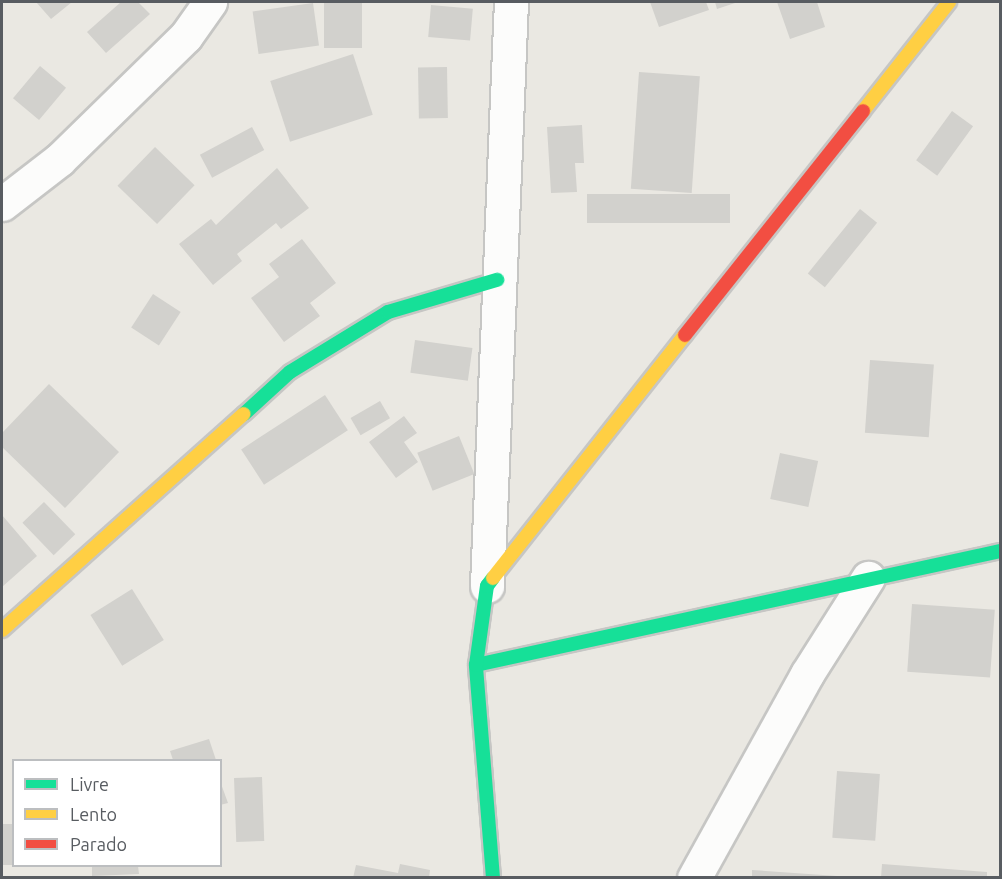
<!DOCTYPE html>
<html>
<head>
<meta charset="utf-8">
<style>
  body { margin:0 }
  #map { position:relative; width:1002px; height:879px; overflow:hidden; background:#eae8e2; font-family:Ubuntu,sans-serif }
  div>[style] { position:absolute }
  .building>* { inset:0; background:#d2d1cd; transform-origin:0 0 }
  .roads { filter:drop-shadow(2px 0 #c6c6c4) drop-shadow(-2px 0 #c6c6c4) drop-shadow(0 2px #c6c6c4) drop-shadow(0 -2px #c6c6c4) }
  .street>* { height:33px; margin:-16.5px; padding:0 16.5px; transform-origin:16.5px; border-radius:16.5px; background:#fcfcfb }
  .fast>* { height:14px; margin:-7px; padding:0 7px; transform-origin:7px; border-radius:7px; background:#16e098 }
  .slow>* { height:14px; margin:-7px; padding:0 7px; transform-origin:7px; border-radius:7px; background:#ffcf43 }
  .jam>* { height:14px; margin:-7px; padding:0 7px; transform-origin:7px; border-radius:7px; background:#f24e42 }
  span { translate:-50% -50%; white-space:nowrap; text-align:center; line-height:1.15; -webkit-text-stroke:6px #fff; paint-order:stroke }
  .frame { position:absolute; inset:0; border:3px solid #585c61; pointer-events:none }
  .legend { position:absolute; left:12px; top:759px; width:210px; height:108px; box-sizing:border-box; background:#fff; border:2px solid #bcbec0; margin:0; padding:8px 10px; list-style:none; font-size:18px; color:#585c61 }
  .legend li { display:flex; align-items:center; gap:12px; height:30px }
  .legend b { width:30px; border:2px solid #bcbec0 }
</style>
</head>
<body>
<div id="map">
  <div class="building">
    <i style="clip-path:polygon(36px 2px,72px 2px,51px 19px)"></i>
    <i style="clip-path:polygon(121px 2px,138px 2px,150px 14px,106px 53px,87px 32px)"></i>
    <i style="left:324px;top:2px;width:38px;height:46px"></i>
    <i style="clip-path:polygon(650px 2px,706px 2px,709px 10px,659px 27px)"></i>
    <i style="clip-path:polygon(715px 2px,738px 2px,717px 9px)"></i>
    <i style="clip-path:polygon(777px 2px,817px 2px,825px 27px,790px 39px)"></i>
    <i style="left:313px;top:3px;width:43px;height:61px;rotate:82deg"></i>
    <i style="left:431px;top:5px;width:42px;height:32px;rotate:5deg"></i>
    <i style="left:353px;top:54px;width:64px;height:87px;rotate:72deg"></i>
    <i style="left:40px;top:66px;width:34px;height:42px;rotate:40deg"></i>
    <i style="left:447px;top:67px;width:51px;height:29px;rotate:89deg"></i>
    <i style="left:639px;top:72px;width:61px;height:117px;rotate:4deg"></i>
    <i style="left:952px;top:111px;width:26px;height:61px;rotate:36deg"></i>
    <i style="clip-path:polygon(582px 125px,584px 163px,575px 163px,577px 192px,551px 193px,547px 127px)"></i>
    <i style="left:252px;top:127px;width:26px;height:59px;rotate:62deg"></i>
    <i style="left:155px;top:147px;width:55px;height:54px;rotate:44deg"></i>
    <i style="clip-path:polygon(277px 168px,309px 208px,281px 229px,276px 223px,237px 254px,242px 261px,213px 285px,179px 244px,211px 219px,216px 225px)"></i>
    <i style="left:587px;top:194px;width:143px;height:29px"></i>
    <i style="left:860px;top:209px;width:22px;height:83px;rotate:39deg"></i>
    <i style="clip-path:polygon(302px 239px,336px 283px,310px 303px,320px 316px,284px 342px,251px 298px,279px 277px,269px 264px)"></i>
    <i style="left:153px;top:294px;width:33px;height:40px;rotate:33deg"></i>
    <i style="left:415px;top:340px;width:58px;height:33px;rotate:8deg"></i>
    <i style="left:870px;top:360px;width:64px;height:73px;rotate:4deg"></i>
    <i style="clip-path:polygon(49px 384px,119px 452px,65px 508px,2px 447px,2px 433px)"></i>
    <i style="left:325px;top:395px;width:42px;height:100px;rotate:57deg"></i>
    <i style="left:380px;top:401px;width:20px;height:34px;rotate:60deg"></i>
    <i style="clip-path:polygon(404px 416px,417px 433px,404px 442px,418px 462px,396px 478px,369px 442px)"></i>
    <i style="left:459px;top:436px;width:41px;height:45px;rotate:68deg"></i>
    <i style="left:780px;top:453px;width:39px;height:47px;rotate:12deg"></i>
    <i style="left:44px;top:502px;width:45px;height:30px;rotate:46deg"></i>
    <i style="clip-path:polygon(2px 515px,37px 556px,2px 587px)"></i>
    <i style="left:132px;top:589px;width:60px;height:49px;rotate:58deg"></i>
    <i style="left:912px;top:604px;width:83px;height:68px;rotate:4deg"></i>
    <i style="clip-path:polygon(209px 739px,216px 760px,173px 760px,170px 751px)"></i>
    <i style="left:837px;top:771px;width:43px;height:67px;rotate:4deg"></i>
    <i style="left:262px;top:777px;width:64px;height:28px;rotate:88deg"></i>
    <i style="clip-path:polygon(220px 781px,228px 803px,220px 805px)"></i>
    <i style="left:14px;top:824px;width:41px;height:12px;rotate:90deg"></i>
    <i style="clip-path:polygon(400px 864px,430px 870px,429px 878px,353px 878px,356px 865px,398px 873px)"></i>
    <i style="clip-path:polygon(882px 864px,987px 872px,987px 878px,881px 878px)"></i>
    <i style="clip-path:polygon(92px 866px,138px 866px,139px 874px,92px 876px)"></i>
    <i style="clip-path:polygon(752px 870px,837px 876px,837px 878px,752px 878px)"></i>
  </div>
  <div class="roads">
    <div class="street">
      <i style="left:2px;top:204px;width:72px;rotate:-37.7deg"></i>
      <i style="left:59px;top:160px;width:177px;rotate:-44.3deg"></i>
      <i style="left:186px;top:36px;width:42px;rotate:-54.8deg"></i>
      <i style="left:487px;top:586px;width:584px;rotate:-87.65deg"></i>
      <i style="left:694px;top:878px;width:233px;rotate:-61deg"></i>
      <i style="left:807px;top:674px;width:114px;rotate:-57.6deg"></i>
    </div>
    <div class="fast">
      <i style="left:244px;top:414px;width:62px;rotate:-42.4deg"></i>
      <i style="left:290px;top:372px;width:115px;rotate:-31.5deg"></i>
      <i style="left:388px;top:312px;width:114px;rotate:-16.4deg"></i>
      <i style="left:476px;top:665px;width:536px;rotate:-12.27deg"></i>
      <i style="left:493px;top:878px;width:214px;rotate:-94.6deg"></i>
      <i style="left:476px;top:665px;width:80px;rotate:-82.1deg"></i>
      <i style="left:487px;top:586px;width:10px;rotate:-53deg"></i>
    </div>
    <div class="slow">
      <i style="left:863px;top:111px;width:139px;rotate:-51.7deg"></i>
      <i style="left:493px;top:578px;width:310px;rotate:-51.7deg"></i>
      <i style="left:2px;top:630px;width:324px;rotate:-41.8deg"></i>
    </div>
    <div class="jam">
      <i style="left:685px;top:335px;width:286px;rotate:-51.5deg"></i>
    </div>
  </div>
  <div class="frame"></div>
  <ul class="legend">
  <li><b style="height:8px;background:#16e098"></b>Livre</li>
  <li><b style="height:8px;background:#ffcf43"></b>Lento</li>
  <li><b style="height:8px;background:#f24e42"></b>Parado</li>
  </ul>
</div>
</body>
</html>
